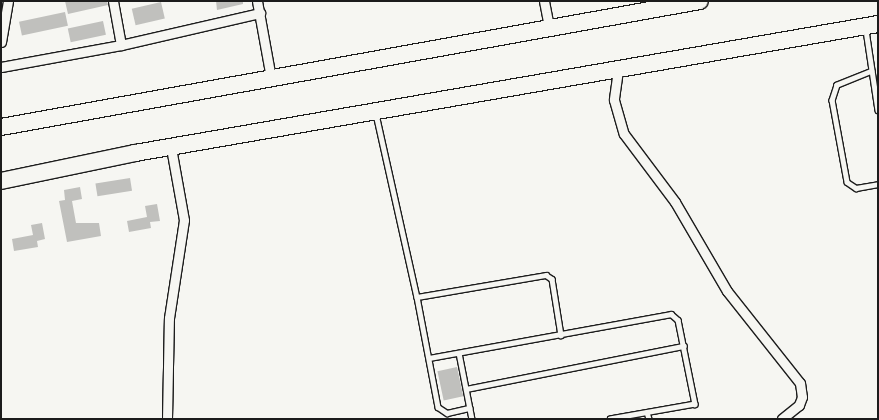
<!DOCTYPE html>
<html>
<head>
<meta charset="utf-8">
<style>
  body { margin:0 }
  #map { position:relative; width:879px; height:420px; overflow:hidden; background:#f6f6f2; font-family:"Architects Daughter",sans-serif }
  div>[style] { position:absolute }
  .building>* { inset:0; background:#c0c0bd; transform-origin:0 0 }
  .roads { filter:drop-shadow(1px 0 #1c1c1c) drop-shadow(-1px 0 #1c1c1c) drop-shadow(0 1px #1c1c1c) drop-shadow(0 -1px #1c1c1c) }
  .service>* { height:4.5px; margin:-2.25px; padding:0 2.25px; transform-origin:2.25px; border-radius:2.25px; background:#f6f6f2 }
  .minor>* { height:9px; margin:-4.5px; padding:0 4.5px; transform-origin:4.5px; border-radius:4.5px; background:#f6f6f2 }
  .trunk>* { height:16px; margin:-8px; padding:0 8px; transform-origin:8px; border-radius:8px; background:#f6f6f2 }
  span { translate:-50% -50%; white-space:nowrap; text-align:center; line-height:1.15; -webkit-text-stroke:4px #f6f6f2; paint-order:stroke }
  .frame { position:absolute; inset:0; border:2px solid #1c1c1c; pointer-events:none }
</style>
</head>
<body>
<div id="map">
  <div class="building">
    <i style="clip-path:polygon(65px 1px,107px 1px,108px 5px,68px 14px)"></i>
    <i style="clip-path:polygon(216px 1px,243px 1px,243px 4px,217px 10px)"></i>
    <i style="left:161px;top:2px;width:17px;height:30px;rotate:77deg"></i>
    <i style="left:65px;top:12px;width:14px;height:47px;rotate:78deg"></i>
    <i style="left:103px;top:21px;width:14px;height:36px;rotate:78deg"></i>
    <i style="left:130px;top:178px;width:13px;height:35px;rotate:81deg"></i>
    <i style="clip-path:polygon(80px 187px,82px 199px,72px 201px,76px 223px,99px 223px,101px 236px,67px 242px,59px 201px,65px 200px,64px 190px)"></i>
    <i style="clip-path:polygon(157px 204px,160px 221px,150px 222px,151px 228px,129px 232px,127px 221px,147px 217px,145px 206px)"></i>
    <i style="clip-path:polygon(42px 223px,45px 239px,37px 241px,38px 247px,14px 251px,12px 239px,33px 235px,31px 225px)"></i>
    <i style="left:457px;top:367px;width:30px;height:20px;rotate:78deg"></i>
  </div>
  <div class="roads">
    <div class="service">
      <i style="left:866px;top:30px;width:81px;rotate:81.5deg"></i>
      <i style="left:872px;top:71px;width:38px;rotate:158deg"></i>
      <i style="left:837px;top:85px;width:16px;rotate:108deg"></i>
      <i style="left:832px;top:100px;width:83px;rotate:79.6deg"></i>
      <i style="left:847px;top:182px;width:11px;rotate:34deg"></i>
      <i style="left:856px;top:188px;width:22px;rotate:-10deg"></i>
      <i style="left:376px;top:114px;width:188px;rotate:77.4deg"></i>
      <i style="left:417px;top:297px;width:112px;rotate:79.2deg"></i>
      <i style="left:438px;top:407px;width:11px;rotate:34deg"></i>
      <i style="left:447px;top:413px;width:23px;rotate:-13deg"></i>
      <i style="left:417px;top:297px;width:131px;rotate:-9.7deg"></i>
      <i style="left:546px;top:275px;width:7px;rotate:34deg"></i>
      <i style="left:552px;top:279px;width:57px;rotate:80.9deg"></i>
      <i style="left:459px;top:353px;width:67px;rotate:78.9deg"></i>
      <i style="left:429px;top:358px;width:246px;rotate:-10.3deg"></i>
      <i style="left:671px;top:314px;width:9px;rotate:41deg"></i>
      <i style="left:678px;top:320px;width:86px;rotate:78.6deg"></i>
      <i style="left:695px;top:404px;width:86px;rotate:170deg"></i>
      <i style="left:466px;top:389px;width:222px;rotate:-11.2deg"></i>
      <i style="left:647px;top:412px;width:7px;rotate:74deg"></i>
    </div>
    <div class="minor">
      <i style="left:113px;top:1px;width:45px;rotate:79.7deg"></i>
      <i style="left:257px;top:1px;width:78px;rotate:79.7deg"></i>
      <i style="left:544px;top:1px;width:26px;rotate:79deg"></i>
      <i style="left:1px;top:42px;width:42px;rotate:-80.3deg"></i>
      <i style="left:1px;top:67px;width:122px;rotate:-10.4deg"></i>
      <i style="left:121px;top:45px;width:143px;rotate:-13deg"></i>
      <i style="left:618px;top:70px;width:30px;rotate:98deg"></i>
      <i style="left:614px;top:100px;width:35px;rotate:74deg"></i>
      <i style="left:624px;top:134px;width:85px;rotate:53.1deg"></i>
      <i style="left:675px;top:202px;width:103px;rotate:59.7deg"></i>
      <i style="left:727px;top:291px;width:117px;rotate:51.6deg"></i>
      <i style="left:800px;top:383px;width:14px;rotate:82deg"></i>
      <i style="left:802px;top:397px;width:9px;rotate:111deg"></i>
      <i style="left:799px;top:405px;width:22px;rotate:141deg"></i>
      <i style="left:167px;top:419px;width:101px;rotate:-88.9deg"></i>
      <i style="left:169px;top:318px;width:99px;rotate:-81.3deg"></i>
      <i style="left:184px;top:220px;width:73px;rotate:-100.2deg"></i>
    </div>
    <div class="trunk">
      <i style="left:1px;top:127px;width:710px;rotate:-10.22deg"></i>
      <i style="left:1px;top:181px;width:137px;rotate:-11.8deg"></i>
      <i style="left:135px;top:153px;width:754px;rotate:-9.85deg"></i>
    </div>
  </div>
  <div class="frame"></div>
</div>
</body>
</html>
